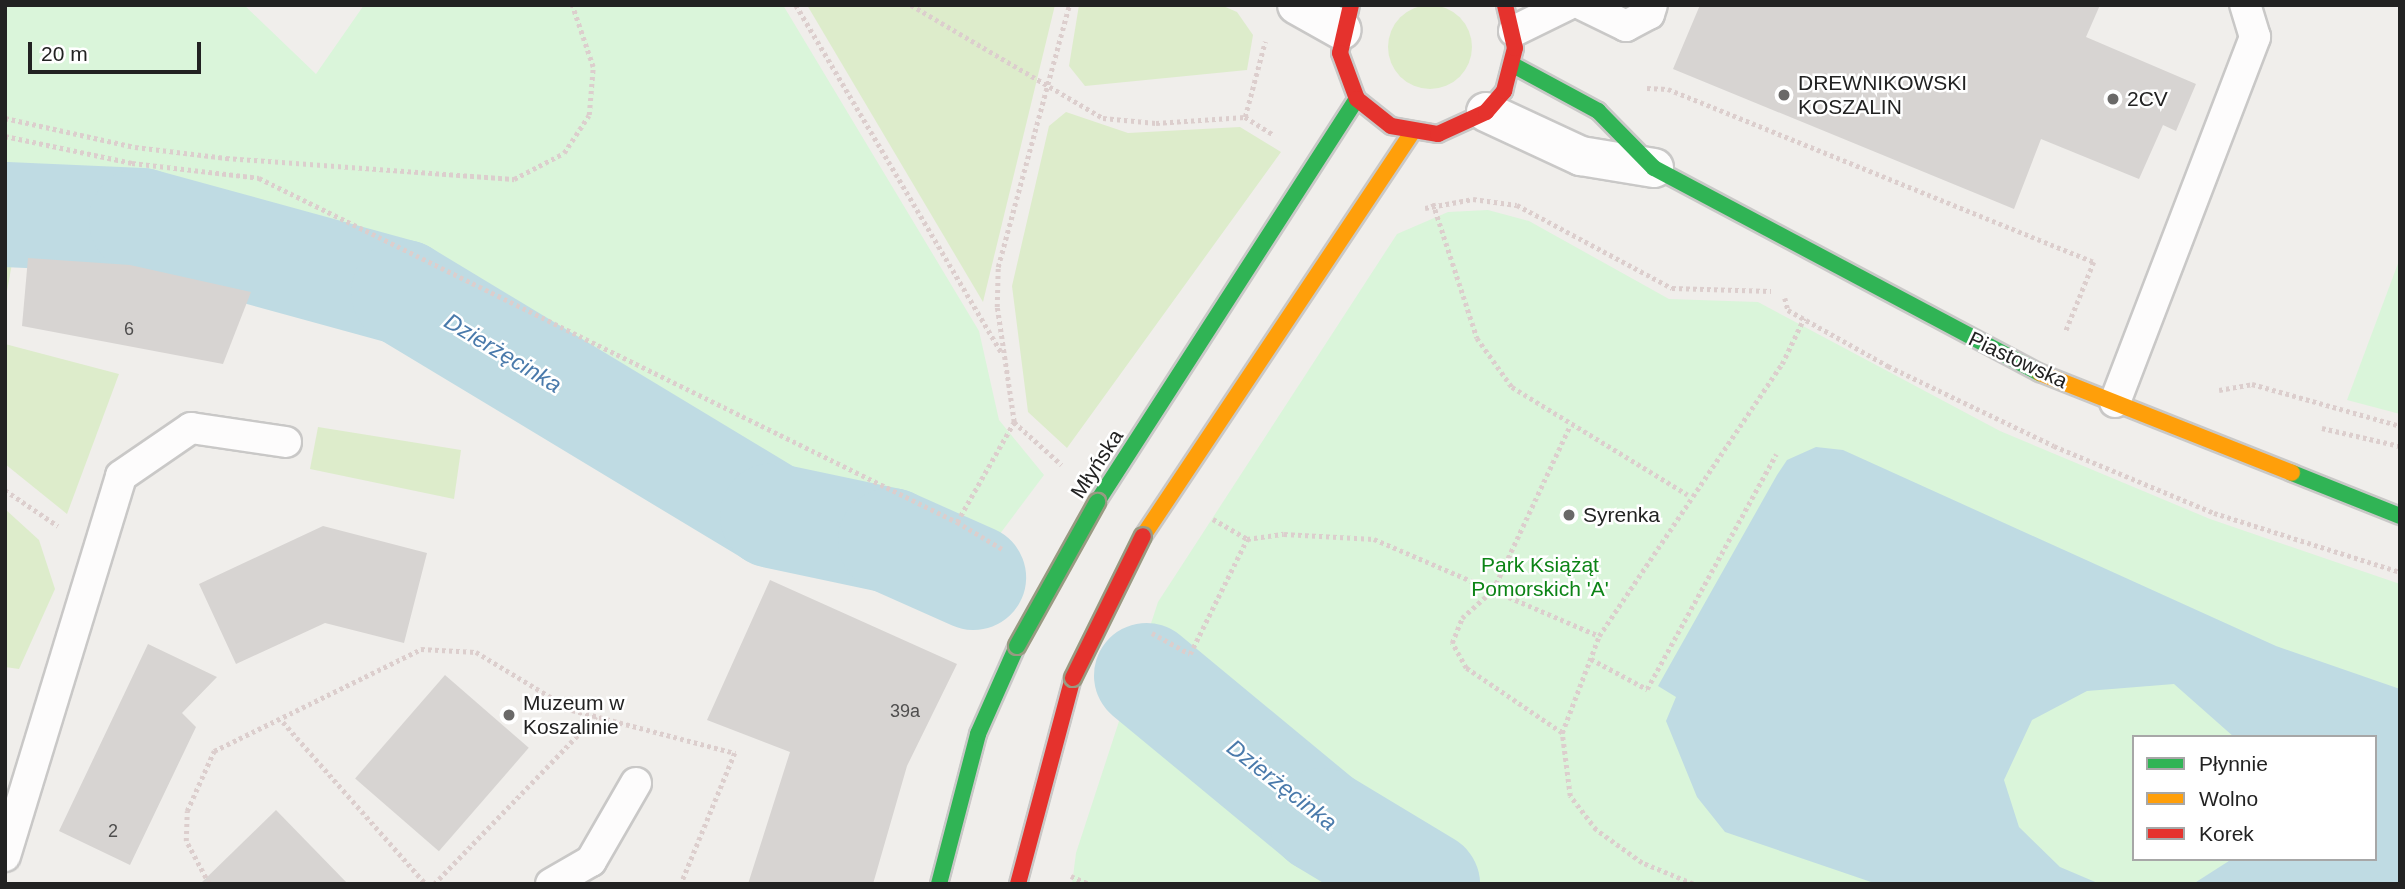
<!DOCTYPE html>
<html>
<head>
<meta charset="utf-8">
<style>
  body { margin:0 }
  #map { position:relative; width:2405px; height:889px; overflow:hidden; background:#f0eeeb; font-family:Arial,sans-serif }
  div>[style] { position:absolute }
  .grass>* { inset:0; background:#ddeccb }
  .round { border-radius:50% }
  .park>* { inset:0; background:#daf5da }
  .water>* { inset:0; background:#bfdbe3 }
  .river>* { height:105px; margin:-52.5px; padding:0 52.5px; transform-origin:52.5px; border-radius:52.5px; background:#bfdbe3 }
  .building>* { inset:0; background:#d7d4d2; transform-origin:0 0 }
  .path>* { height:4.5px; margin-top:-2.25px; transform-origin:0; background:repeating-linear-gradient(90deg,#dccecd 0 3.5px,transparent 0 7px) }
  .roads { filter:drop-shadow(2px 0 #c9c8c7) drop-shadow(-2px 0 #c9c8c7) drop-shadow(0 2px #c9c8c7) drop-shadow(0 -2px #c9c8c7) }
  .lane>* { height:30px; margin:-15px; padding:0 15px; transform-origin:15px; border-radius:15px; background:#fdfcfc }
  .street>* { height:38px; margin:-19px; padding:0 19px; transform-origin:19px; border-radius:19px; background:#fdfcfc }
  .fast>* { height:16px; margin:-8px; padding:0 8px; transform-origin:8px; border-radius:8px; background:#30b455 }
  .slow>* { height:16px; margin:-8px; padding:0 8px; transform-origin:8px; border-radius:8px; background:#ff9f0a }
  .jam>* { height:16px; margin:-8px; padding:0 8px; transform-origin:8px; border-radius:8px; background:#e5322d }
  .bridges { filter:drop-shadow(2px 0 #999a82) drop-shadow(-2px 0 #999a82) drop-shadow(0 2px #999a82) drop-shadow(0 -2px #999a82) }
  .fast-bridge>* { height:16px; margin:-8px; padding:0 8px; transform-origin:8px; border-radius:8px; background:#30b455 }
  .jam-bridge>* { height:16px; margin:-8px; padding:0 8px; transform-origin:8px; border-radius:8px; background:#e5322d }
  .dots>* { width:19px; height:19px; translate:-50% -50%; box-sizing:border-box; border:4px solid #fff; border-radius:50% }
  span { translate:-50% -50%; white-space:nowrap; text-align:center; line-height:1.15; -webkit-text-stroke:5px #fff; paint-order:stroke }
  .number-label { font-size:18px; color:#4f4e4e }
  .number-label span { -webkit-text-stroke-width:0 }
  .poi-label { font-size:21px; color:#222 }
  .left { translate:0 -50%; text-align:left }
  .street-label { font-size:21px; color:#222 }
  .park-label { font-size:21px; color:#0c8416 }
  .water-label { font-size:23px; color:#4a7aab; font-style:italic }
  .frame { position:absolute; inset:0; border:7px solid #222; pointer-events:none }
  .legend { position:absolute; left:2132px; top:735px; width:245px; height:126px; box-sizing:border-box; background:#fff; border:2px solid #a7a7a7; margin:0; padding:9px 12px; list-style:none; font-size:21px; color:#222 }
  .legend li { display:flex; align-items:center; gap:14px; height:35px }
  .legend b { width:35px; border:2px solid #a7a7a7 }
  .scale { position:absolute; left:28px; top:42px; width:173px; height:32px; box-sizing:border-box; border:4px solid #222; border-top:0; padding-left:9px; font-size:21px; line-height:24px; white-space:nowrap; color:#222; -webkit-text-stroke:5px #fff; paint-order:stroke }
</style>
</head>
<body>
<div id="map">
  <div class="grass">
    <i class="round" style="left:1388px;top:5px;width:84px;height:84px"></i>
    <i style="clip-path:polygon(807px 5px,1055px 5px,983px 302px)"></i>
    <i style="clip-path:polygon(1079px 5px,1221px 5px,1237px 12px,1253px 35px,1247px 70px,1085px 86px,1069px 66px)"></i>
    <i style="clip-path:polygon(1066px 112px,1128px 133px,1240px 127px,1281px 152px,1067px 448px,1028px 412px,1012px 286px,1049px 126px)"></i>
    <i style="clip-path:polygon(5px 246px,15px 247px,5px 302px)"></i>
    <i style="clip-path:polygon(5px 344px,119px 374px,67px 514px,5px 464px)"></i>
    <i style="clip-path:polygon(318px 427px,461px 450px,454px 499px,310px 469px)"></i>
    <i style="clip-path:polygon(5px 509px,39px 540px,55px 589px,19px 669px,5px 667px)"></i>
  </div>
  <div class="park">
    <i style="clip-path:polygon(5px 5px,244px 5px,316px 74px,364px 5px,783px 5px,979px 331px,999px 420px,1044px 475px,951px 599px,340px 267px,189px 216px,5px 214px)"></i>
    <i style="clip-path:polygon(evenodd,1488px 210px,1529px 221px,1669px 299px,1758px 302px,2000px 431px,2210px 519px,2400px 584px,2400px 884px,1072px 884px,1076px 853px,1158px 602px,1397px 234px,1448px 212px,1488px 210px,2134px 737px,2375px 737px,2375px 859px,2134px 859px,2134px 737px)"></i>
    <i style="clip-path:polygon(2400px 258px,2400px 414px,2347px 400px)"></i>
  </div>
  <div class="water">
    <i style="clip-path:polygon(597px 410px,757px 469px,772px 515px,754px 535px,706px 528px,653px 482px)"></i>
    <i style="clip-path:polygon(1816px 447px,1843px 450px,2276px 646px,2400px 689px,2400px 884px,2193px 884px,2232px 859px,2375px 859px,2375px 737px,2234px 737px,2174px 684px,2087px 691px,2032px 720px,2004px 780px,2019px 827px,2060px 867px,2100px 884px,1877px 884px,1725px 832px,1697px 797px,1666px 721px,1676px 697px,1658px 686px,1777px 475px,1787px 460px)"></i>
  </div>
  <div class="river">
    <i style="left:5px;top:214px;width:136px;rotate:2.5deg"></i>
    <i style="left:141px;top:220px;width:272px;rotate:15.4deg"></i>
    <i style="left:403px;top:292px;width:431px;rotate:31.1deg"></i>
    <i style="left:772px;top:515px;width:121px;rotate:12deg"></i>
    <i style="left:890px;top:540px;width:91px;rotate:24deg"></i>
    <i style="left:1146px;top:675px;width:227px;rotate:39.6deg"></i>
    <i style="left:1321px;top:820px;width:124px;rotate:31.1deg"></i>
  </div>
  <div class="building">
    <i style="clip-path:polygon(1700px 5px,2100px 5px,2086px 37px,2196px 84px,2176px 131px,2163px 125px,2139px 179px,2041px 139px,2014px 209px,1673px 69px)"></i>
    <i style="clip-path:polygon(28px 258px,130px 265px,251px 292px,223px 364px,22px 326px)"></i>
    <i style="clip-path:polygon(323px 526px,427px 553px,404px 643px,325px 623px,236px 664px,199px 584px)"></i>
    <i style="clip-path:polygon(770px 580px,957px 664px,907px 766px,873px 884px,748px 884px,790px 752px,707px 720px)"></i>
    <i style="clip-path:polygon(148px 644px,217px 677px,182px 713px,196px 727px,130px 865px,59px 831px)"></i>
    <i style="left:445px;top:675px;width:111px;height:137px;rotate:41deg"></i>
    <i style="clip-path:polygon(276px 810px,348px 884px,200px 884px)"></i>
  </div>
  <div class="path">
    <i style="left:796px;top:5px;width:405px;rotate:59.4deg"></i>
    <i style="left:911px;top:5px;width:223px;rotate:30.5deg"></i>
    <i style="left:1103px;top:118px;width:53px;rotate:5.4deg"></i>
    <i style="left:1156px;top:123px;width:89px;rotate:-3.9deg"></i>
    <i style="left:1245px;top:117px;width:34px;rotate:32deg"></i>
    <i style="left:1647px;top:88px;width:21px;rotate:3deg"></i>
    <i style="left:1668px;top:89px;width:460px;rotate:22.1deg"></i>
    <i style="left:2094px;top:262px;width:74px;rotate:112.1deg"></i>
    <i style="left:1245px;top:117px;width:78px;rotate:-75.1deg"></i>
    <i style="left:5px;top:118px;width:133px;rotate:12.6deg"></i>
    <i style="left:135px;top:147px;width:92px;rotate:6.9deg"></i>
    <i style="left:226px;top:158px;width:289px;rotate:4.2deg"></i>
    <i style="left:514px;top:179px;width:56px;rotate:-27.5deg"></i>
    <i style="left:564px;top:153px;width:45px;rotate:-56.7deg"></i>
    <i style="left:589px;top:115px;width:48px;rotate:-85.2deg"></i>
    <i style="left:593px;top:67px;width:65px;rotate:-108.7deg"></i>
    <i style="left:5px;top:136px;width:130px;rotate:12deg"></i>
    <i style="left:132px;top:163px;width:128px;rotate:6.7deg"></i>
    <i style="left:259px;top:178px;width:778px;rotate:26.24deg"></i>
    <i style="left:957px;top:522px;width:115px;rotate:-60.3deg"></i>
    <i style="left:1014px;top:422px;width:64px;rotate:41.9deg"></i>
    <i style="left:1433px;top:203px;width:142px;rotate:71.9deg"></i>
    <i style="left:1477px;top:338px;width:60px;rotate:54.5deg"></i>
    <i style="left:1512px;top:387px;width:206px;rotate:31.5deg"></i>
    <i style="left:1425px;top:208px;width:49px;rotate:-10.6deg"></i>
    <i style="left:1473px;top:199px;width:44px;rotate:7.8deg"></i>
    <i style="left:1517px;top:205px;width:176px;rotate:28.2deg"></i>
    <i style="left:1672px;top:288px;width:99px;rotate:1.7deg"></i>
    <i style="left:1785px;top:298px;width:12px;rotate:76deg"></i>
    <i style="left:1788px;top:310px;width:115px;rotate:29.2deg"></i>
    <i style="left:1888px;top:366px;width:184px;rotate:25.7deg"></i>
    <i style="left:2054px;top:446px;width:173px;rotate:22.7deg"></i>
    <i style="left:2214px;top:513px;width:195px;rotate:17.6deg"></i>
    <i style="left:2219px;top:390px;width:34px;rotate:-10deg"></i>
    <i style="left:2252px;top:384px;width:154px;rotate:15.8deg"></i>
    <i style="left:1014px;top:422px;width:116px;rotate:-98.4deg"></i>
    <i style="left:997px;top:307px;width:40px;rotate:-88.6deg"></i>
    <i style="left:998px;top:267px;width:271px;rotate:-74.8deg"></i>
    <i style="left:2322px;top:428px;width:80px;rotate:13deg"></i>
    <i style="left:5px;top:490px;width:64px;rotate:34.2deg"></i>
    <i style="left:1213px;top:519px;width:39px;rotate:30deg"></i>
    <i style="left:1247px;top:539px;width:37px;rotate:-8deg"></i>
    <i style="left:1284px;top:534px;width:90px;rotate:3.2deg"></i>
    <i style="left:1374px;top:539px;width:245px;rotate:23.3deg"></i>
    <i style="left:957px;top:522px;width:55px;rotate:30.8deg"></i>
    <i style="left:1152px;top:633px;width:43px;rotate:28.9deg"></i>
    <i style="left:1190px;top:654px;width:128px;rotate:-63.6deg"></i>
    <i style="left:1591px;top:659px;width:64px;rotate:28.2deg"></i>
    <i style="left:1647px;top:689px;width:268px;rotate:-61.2deg"></i>
    <i style="left:283px;top:722px;width:216px;rotate:48.6deg"></i>
    <i style="left:1562px;top:733px;width:116px;rotate:-145.9deg"></i>
    <i style="left:1466px;top:668px;width:29px;rotate:-119deg"></i>
    <i style="left:1452px;top:643px;width:27px;rotate:-68deg"></i>
    <i style="left:1462px;top:618px;width:42px;rotate:-42.1deg"></i>
    <i style="left:1493px;top:590px;width:179px;rotate:-64.9deg"></i>
    <i style="left:1071px;top:876px;width:20px;rotate:24deg"></i>
    <i style="left:209px;top:884px;width:49px;rotate:-118.1deg"></i>
    <i style="left:186px;top:841px;width:30px;rotate:-88deg"></i>
    <i style="left:187px;top:811px;width:66px;rotate:-65.8deg"></i>
    <i style="left:214px;top:751px;width:231px;rotate:-26.2deg"></i>
    <i style="left:421px;top:649px;width:55px;rotate:3.1deg"></i>
    <i style="left:476px;top:652px;width:112px;rotate:31.1deg"></i>
    <i style="left:572px;top:710px;width:169px;rotate:14.8deg"></i>
    <i style="left:735px;top:753px;width:142px;rotate:112.4deg"></i>
    <i style="left:434px;top:884px;width:233px;rotate:-46deg"></i>
    <i style="left:1693px;top:884px;width:55px;rotate:-157.6deg"></i>
    <i style="left:1642px;top:863px;width:57px;rotate:-144.3deg"></i>
    <i style="left:1596px;top:830px;width:43px;rotate:-127.4deg"></i>
    <i style="left:1570px;top:796px;width:64px;rotate:-97.2deg"></i>
    <i style="left:1562px;top:733px;width:104px;rotate:-69.1deg"></i>
    <i style="left:1599px;top:636px;width:328px;rotate:-56.1deg"></i>
    <i style="left:1782px;top:364px;width:51px;rotate:-64.4deg"></i>
  </div>
  <div class="roads">
    <div class="lane">
      <i style="left:1583px;top:5px;width:48px;rotate:26deg"></i>
      <i style="left:1626px;top:26px;width:26px;rotate:-28deg"></i>
      <i style="left:1649px;top:14px;width:9px;rotate:-72deg"></i>
      <i style="left:1514px;top:31px;width:59px;rotate:-26.1deg"></i>
      <i style="left:2115px;top:402px;width:391px;rotate:-69deg"></i>
      <i style="left:2255px;top:37px;width:34px;rotate:-107deg"></i>
      <i style="left:5px;top:856px;width:397px;rotate:-73deg"></i>
      <i style="left:121px;top:476px;width:85px;rotate:-34.4deg"></i>
      <i style="left:191px;top:428px;width:96px;rotate:8.4deg"></i>
      <i style="left:551px;top:884px;width:46px;rotate:-29.9deg"></i>
      <i style="left:591px;top:861px;width:90px;rotate:-60deg"></i>
    </div>
    <div class="street">
      <i style="left:1297px;top:5px;width:51px;rotate:29.1deg"></i>
      <i style="left:1486px;top:112px;width:105px;rotate:24.9deg"></i>
      <i style="left:1581px;top:156px;width:74px;rotate:9.3deg"></i>
    </div>
    <div class="fast">
      <i style="left:1513px;top:65px;width:97px;rotate:28.4deg"></i>
      <i style="left:1598px;top:111px;width:80px;rotate:45.5deg"></i>
      <i style="left:1654px;top:168px;width:437px;rotate:28deg"></i>
      <i style="left:2292px;top:473px;width:116px;rotate:21.7deg"></i>
      <i style="left:1097px;top:502px;width:480px;rotate:-57.2deg"></i>
      <i style="left:939px;top:884px;width:155px;rotate:-75.4deg"></i>
      <i style="left:978px;top:734px;width:96px;rotate:-66.1deg"></i>
    </div>
    <div class="slow">
      <i style="left:2040px;top:373px;width:271px;rotate:21.6deg"></i>
      <i style="left:1143px;top:536px;width:485px;rotate:-56.3deg"></i>
    </div>
    <div class="jam">
      <i style="left:1351px;top:5px;width:49px;rotate:102.9deg"></i>
      <i style="left:1340px;top:53px;width:49px;rotate:69.7deg"></i>
      <i style="left:1357px;top:99px;width:43px;rotate:38.5deg"></i>
      <i style="left:1391px;top:126px;width:48px;rotate:9.7deg"></i>
      <i style="left:1438px;top:134px;width:53px;rotate:-24.6deg"></i>
      <i style="left:1486px;top:112px;width:28px;rotate:-49deg"></i>
      <i style="left:1504px;top:91px;width:44px;rotate:-75.7deg"></i>
      <i style="left:1515px;top:48px;width:44px;rotate:-103.1deg"></i>
      <i style="left:1018px;top:884px;width:213px;rotate:-75.1deg"></i>
    </div>
  </div>
  <div class="bridges">
    <div class="fast-bridge">
      <i style="left:1017px;top:646px;width:165px;rotate:-60.9deg"></i>
    </div>
    <div class="jam-bridge">
      <i style="left:1073px;top:678px;width:158px;rotate:-63.8deg"></i>
    </div>
  </div>
  <div class="dots">
    <i style="left:1784px;top:95px;background:#6a6968"></i>
    <i style="left:2113px;top:99px;background:#6a6968"></i>
    <i style="left:1569px;top:515px;background:#6a6968"></i>
    <i style="left:509px;top:715px;background:#6a6968"></i>
  </div>
  <div class="number-label">
    <span style="left:129px;top:329px">6</span>
    <span style="left:905px;top:711px">39a</span>
    <span style="left:113px;top:831px">2</span>
  </div>
  <div class="poi-label">
    <span class="left" style="left:1798px;top:95px">DREWNIKOWSKI<br>KOSZALIN</span>
    <span class="left" style="left:2127px;top:99px">2CV</span>
    <span class="left" style="left:1583px;top:515px">Syrenka</span>
    <span class="left" style="left:523px;top:715px">Muzeum w<br>Koszalinie</span>
  </div>
  <div class="street-label">
    <span style="left:2018px;top:360px;rotate:25deg">Piastowska</span>
    <span style="left:1097px;top:464px;rotate:-57deg">Młyńska</span>
  </div>
  <div class="park-label">
    <span style="left:1540px;top:577px">Park Książąt<br>Pomorskich 'A'</span>
  </div>
  <div class="water-label">
    <span style="left:503px;top:353px;rotate:31deg">Dzierżęcinka</span>
    <span style="left:1282px;top:785px;rotate:38deg">Dzierżęcinka</span>
  </div>
  <div class="frame"></div>
  <ul class="legend">
  <li><b style="height:9px;background:#30b455"></b>Płynnie</li>
  <li><b style="height:9px;background:#ff9f0a"></b>Wolno</li>
  <li><b style="height:9px;background:#e5322d"></b>Korek</li>
  </ul>
  <div class="scale">20 m</div>
</div>
</body>
</html>
